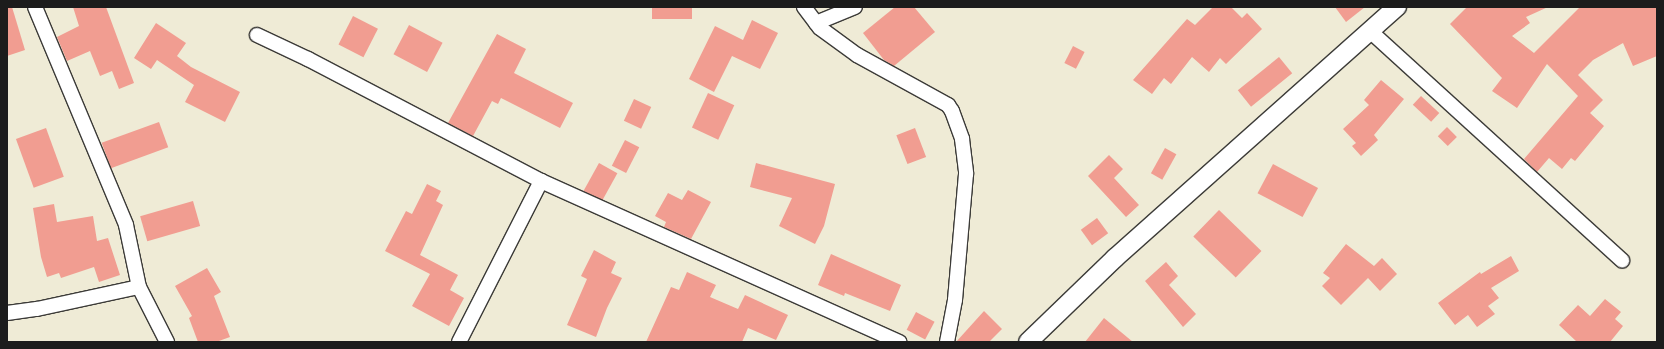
<!DOCTYPE html>
<html>
<head>
<meta charset="utf-8">
<style>
  body { margin:0 }
  #map { position:relative; width:1664px; height:349px; overflow:hidden; background:#efebd6; font-family:"Architects Daughter",sans-serif }
  div>[style] { position:absolute }
  .building>* { inset:0; background:#f19d91; transform-origin:0 0 }
  .roads { filter:drop-shadow(1px 0 #3c3b38) drop-shadow(-1px 0 #3c3b38) drop-shadow(0 1px #3c3b38) drop-shadow(0 -1px #3c3b38) }
  .minor>* { height:14px; margin:-7px; padding:0 7px; transform-origin:7px; border-radius:7px; background:#fff }
  .tertiary>* { height:18px; margin:-9px; padding:0 9px; transform-origin:9px; border-radius:9px; background:#fff }
  span { translate:-50% -50%; white-space:nowrap; text-align:center; line-height:1.15; -webkit-text-stroke:3.5px #f6f6f2; paint-order:stroke }
  .frame { position:absolute; inset:0; border:8px solid #1c1c1c; pointer-events:none }
</style>
</head>
<body>
<div id="map">
  <div class="building">
    <i style="clip-path:polygon(7px 7px,12px 7px,25px 50px,7px 56px)"></i>
    <i style="clip-path:polygon(73px 7px,106px 7px,134px 83px,119px 89px,112px 71px,100px 76px,90px 51px,67px 61px,57px 37px,79px 26px)"></i>
    <i style="left:652px;top:7px;width:40px;height:12px"></i>
    <i style="clip-path:polygon(895px 7px,914px 7px,935px 32px,894px 66px,884px 60px,863px 33px)"></i>
    <i style="clip-path:polygon(1213px 7px,1231px 7px,1242px 18px,1247px 13px,1262px 29px,1226px 64px,1220px 58px,1209px 72px,1192px 57px,1171px 84px,1164px 78px,1152px 94px,1133px 80px,1187px 19px,1195px 25px)"></i>
    <i style="clip-path:polygon(1335px 7px,1365px 7px,1346px 22px)"></i>
    <i style="clip-path:polygon(1467px 7px,1548px 7px,1526px 17px,1530px 23px,1512px 36px,1534px 53px,1580px 7px,1657px 7px,1657px 56px,1633px 66px,1623px 43px,1593px 60px,1578px 75px,1603px 100px,1590px 113px,1604px 126px,1575px 161px,1571px 158px,1562px 169px,1549px 158px,1537px 172px,1524px 159px,1578px 96px,1547px 64px,1517px 108px,1492px 91px,1502px 78px,1450px 24px)"></i>
    <i style="left:353px;top:16px;width:28px;height:32px;rotate:27deg"></i>
    <i style="clip-path:polygon(752px 20px,778px 33px,760px 69px,732px 56px,714px 92px,689px 79px,715px 26px,743px 40px)"></i>
    <i style="clip-path:polygon(156px 23px,186px 43px,177px 56px,191px 67px,240px 92px,225px 122px,185px 102px,194px 85px,157px 60px,151px 69px,134px 58px)"></i>
    <i style="left:409px;top:25px;width:38px;height:33px;rotate:28deg"></i>
    <i style="clip-path:polygon(497px 34px,526px 49px,514px 73px,573px 103px,560px 128px,501px 98px,498px 104px,492px 101px,473px 136px,448px 123px)"></i>
    <i style="left:1073px;top:46px;width:13px;height:19px;rotate:27deg"></i>
    <i style="left:1279px;top:57px;width:21px;height:53px;rotate:51deg"></i>
    <i style="clip-path:polygon(1381px 80px,1404px 99px,1374px 135px,1378px 140px,1361px 156px,1352px 146px,1356px 143px,1343px 129px,1369px 105px,1364px 100px)"></i>
    <i style="left:708px;top:93px;width:29px;height:38px;rotate:25deg"></i>
    <i style="left:1421px;top:96px;width:25px;height:12px;rotate:43deg"></i>
    <i style="left:634px;top:99px;width:19px;height:24px;rotate:25deg"></i>
    <i style="left:159px;top:122px;width:27px;height:61px;rotate:70deg"></i>
    <i style="left:1447px;top:127px;width:14px;height:13px;rotate:45deg"></i>
    <i style="left:46px;top:128px;width:52px;height:32px;rotate:70deg"></i>
    <i style="left:915px;top:128px;width:31px;height:20px;rotate:69deg"></i>
    <i style="left:625px;top:140px;width:16px;height:29px;rotate:27deg"></i>
    <i style="left:1165px;top:148px;width:13px;height:29px;rotate:29deg"></i>
    <i style="clip-path:polygon(1109px 155px,1123px 169px,1114px 178px,1139px 205px,1126px 217px,1088px 176px)"></i>
    <i style="left:599px;top:163px;width:21px;height:32px;rotate:29deg"></i>
    <i style="clip-path:polygon(756px 163px,835px 184px,824px 226px,815px 244px,779px 226px,792px 198px,750px 187px)"></i>
    <i style="left:1273px;top:164px;width:51px;height:33px;rotate:28deg"></i>
    <i style="clip-path:polygon(427px 184px,441px 191px,436px 201px,443px 205px,420px 255px,458px 275px,450px 290px,464px 298px,449px 326px,412px 306px,430px 274px,385px 251px,406px 211px,412px 214px)"></i>
    <i style="clip-path:polygon(688px 190px,711px 202px,691px 239px,664px 227px,666px 222px,655px 216px,668px 193px,682px 200px)"></i>
    <i style="left:193px;top:201px;width:26px;height:55px;rotate:74deg"></i>
    <i style="clip-path:polygon(54px 204px,57px 222px,93px 216px,97px 241px,108px 238px,120px 275px,99px 282px,94px 267px,61px 278px,59px 273px,47px 277px,41px 257px,33px 208px)"></i>
    <i style="left:1219px;top:210px;width:59px;height:37px;rotate:44deg"></i>
    <i style="left:1097px;top:218px;width:19px;height:20px;rotate:54deg"></i>
    <i style="clip-path:polygon(1346px 244px,1374px 266px,1382px 258px,1397px 274px,1380px 291px,1368px 278px,1341px 305px,1322px 286px,1330px 278px,1323px 273px)"></i>
    <i style="clip-path:polygon(594px 250px,616px 262px,611px 273px,622px 278px,607px 308px,596px 337px,567px 325px,587px 279px,581px 276px)"></i>
    <i style="clip-path:polygon(831px 254px,901px 285px,890px 311px,845px 293px,844px 296px,818px 285px)"></i>
    <i style="clip-path:polygon(1511px 256px,1519px 271px,1491px 288px,1499px 298px,1488px 306px,1495px 314px,1477px 327px,1468px 315px,1455px 325px,1438px 303px,1480px 272px,1481px 274px)"></i>
    <i style="clip-path:polygon(1166px 262px,1178px 276px,1169px 285px,1196px 314px,1183px 327px,1145px 281px)"></i>
    <i style="clip-path:polygon(207px 268px,221px 292px,214px 296px,230px 337px,216px 342px,198px 342px,189px 318px,192px 316px,175px 286px)"></i>
    <i style="clip-path:polygon(687px 272px,716px 285px,710px 297px,738px 309px,745px 295px,788px 315px,776px 340px,748px 328px,742px 342px,646px 342px,671px 287px,679px 290px)"></i>
    <i style="clip-path:polygon(1605px 299px,1621px 312px,1615px 319px,1623px 326px,1610px 342px,1577px 342px,1559px 325px,1578px 305px,1590px 316px)"></i>
    <i style="clip-path:polygon(984px 311px,1002px 329px,989px 342px,956px 342px)"></i>
    <i style="left:916px;top:312px;width:21px;height:20px;rotate:28deg"></i>
    <i style="clip-path:polygon(1104px 318px,1133px 342px,1085px 342px)"></i>
  </div>
  <div class="roads">
    <div class="minor">
      <i style="left:35px;top:7px;width:236px;rotate:67.3deg"></i>
      <i style="left:126px;top:225px;width:63px;rotate:78.2deg"></i>
      <i style="left:139px;top:287px;width:62px;rotate:63deg"></i>
      <i style="left:804px;top:7px;width:26px;rotate:53deg"></i>
      <i style="left:820px;top:28px;width:46px;rotate:36.1deg"></i>
      <i style="left:857px;top:55px;width:104px;rotate:28.8deg"></i>
      <i style="left:948px;top:105px;width:7px;rotate:56deg"></i>
      <i style="left:952px;top:111px;width:30px;rotate:70deg"></i>
      <i style="left:962px;top:139px;width:35px;rotate:83deg"></i>
      <i style="left:966px;top:174px;width:126px;rotate:95deg"></i>
      <i style="left:955px;top:300px;width:43px;rotate:100.8deg"></i>
      <i style="left:816px;top:23px;width:42px;rotate:-22.3deg"></i>
      <i style="left:1370px;top:31px;width:341px;rotate:42.3deg"></i>
      <i style="left:257px;top:35px;width:56px;rotate:25.2deg"></i>
      <i style="left:308px;top:59px;width:263px;rotate:27.6deg"></i>
      <i style="left:541px;top:181px;width:393px;rotate:24.2deg"></i>
      <i style="left:7px;top:313px;width:30px;rotate:-8deg"></i>
      <i style="left:37px;top:309px;width:104px;rotate:-12.2deg"></i>
      <i style="left:459px;top:342px;width:181px;rotate:-63deg"></i>
    </div>
    <div class="tertiary">
      <i style="left:1028px;top:342px;width:121px;rotate:-44deg"></i>
      <i style="left:1115px;top:258px;width:378px;rotate:-41.7deg"></i>
    </div>
  </div>
  <div class="frame"></div>
</div>
</body>
</html>
